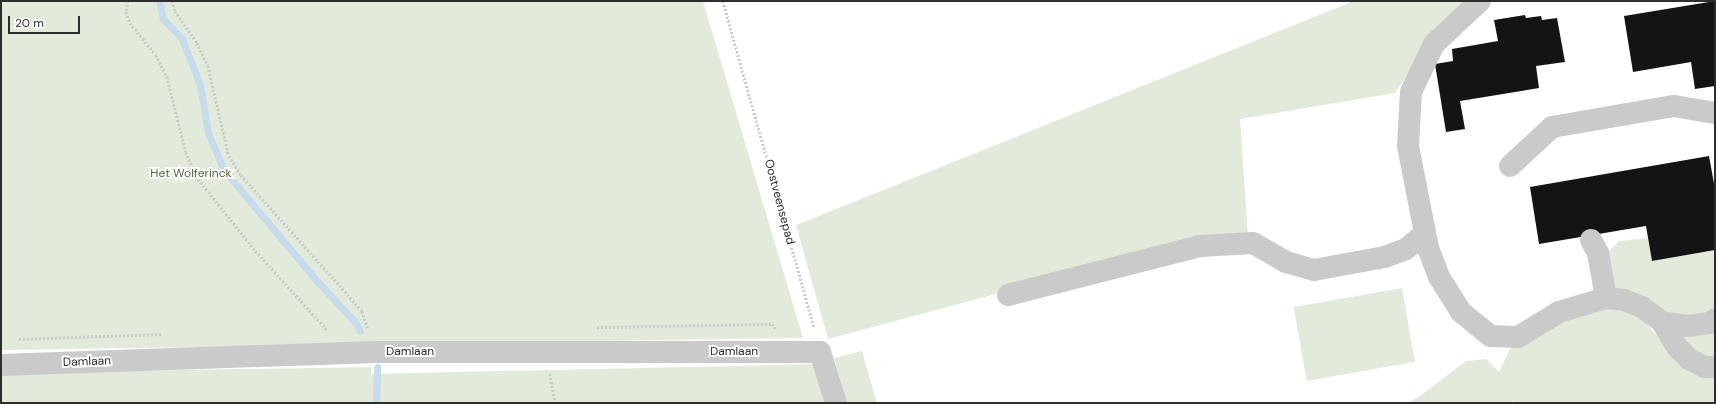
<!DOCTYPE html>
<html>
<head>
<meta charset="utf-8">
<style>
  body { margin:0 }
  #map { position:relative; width:1716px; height:404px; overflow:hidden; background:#fff; font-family:"DM Sans",sans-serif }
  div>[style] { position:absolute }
  .green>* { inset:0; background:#e2ebdb; transform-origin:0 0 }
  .stream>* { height:7px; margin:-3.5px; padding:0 3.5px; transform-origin:3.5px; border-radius:3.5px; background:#c6dbeb }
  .building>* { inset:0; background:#141414 }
  .path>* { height:2.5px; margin-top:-1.25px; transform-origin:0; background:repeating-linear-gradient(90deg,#cacaca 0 2px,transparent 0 4px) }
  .minor>* { height:22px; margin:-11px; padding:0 11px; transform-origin:11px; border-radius:11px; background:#cacaca }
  span { translate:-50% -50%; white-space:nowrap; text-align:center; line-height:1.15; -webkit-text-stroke:4px #fff; paint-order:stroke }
  .park-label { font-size:12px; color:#4e683b }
  .street-label { font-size:12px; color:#2d2d2d }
  .frame { position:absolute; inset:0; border:2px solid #2d2d2d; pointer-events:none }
  .scale { position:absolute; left:8px; top:16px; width:72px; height:18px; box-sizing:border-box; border:2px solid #2d2d2d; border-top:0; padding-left:5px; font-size:12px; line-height:14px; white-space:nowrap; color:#2d2d2d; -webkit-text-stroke:3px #fff; paint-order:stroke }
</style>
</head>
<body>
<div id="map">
  <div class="green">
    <i style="clip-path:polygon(1px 1px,703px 1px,803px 338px,1px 350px)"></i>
    <i style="clip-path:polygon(1354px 1px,1469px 1px,1436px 33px,1395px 93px,1240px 119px,1248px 237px,1204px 238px,828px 339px,796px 225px)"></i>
    <i style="clip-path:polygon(1648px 238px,1652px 261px,1715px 250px,1715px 315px,1679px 320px,1615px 293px,1605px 269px,1609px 251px,1619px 241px)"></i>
    <i style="left:1402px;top:288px;width:75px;height:110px;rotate:80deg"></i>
    <i style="clip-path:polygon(1593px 307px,1617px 307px,1641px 318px,1669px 349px,1715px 375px,1715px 403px,1514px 403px,1511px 399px,1513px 403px,1408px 403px,1420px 396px,1466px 361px,1486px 359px,1499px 372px,1511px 347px)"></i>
    <i style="clip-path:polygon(1715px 327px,1715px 361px,1706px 360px,1676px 335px)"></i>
    <i style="clip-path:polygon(862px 351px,877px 403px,847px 403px,834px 358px)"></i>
    <i style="clip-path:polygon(814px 364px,825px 403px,1px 403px,1px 373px,371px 367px,371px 374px)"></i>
  </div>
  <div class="stream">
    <i style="left:159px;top:1px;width:18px;rotate:77deg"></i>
    <i style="left:163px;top:19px;width:28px;rotate:46deg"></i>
    <i style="left:182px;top:39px;width:49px;rotate:68.6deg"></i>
    <i style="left:200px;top:85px;width:49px;rotate:80.5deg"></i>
    <i style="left:208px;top:133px;width:39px;rotate:67deg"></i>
    <i style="left:223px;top:169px;width:146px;rotate:50deg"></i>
    <i style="left:317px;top:281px;width:56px;rotate:47.2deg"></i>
    <i style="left:355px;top:322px;width:10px;rotate:61deg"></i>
    <i style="left:376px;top:403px;width:36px;rotate:-88deg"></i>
  </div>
  <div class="building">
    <i style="clip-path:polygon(1715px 1px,1715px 86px,1695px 89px,1691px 62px,1633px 72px,1624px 16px)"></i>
    <i style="clip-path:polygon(1525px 15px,1526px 18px,1541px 16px,1542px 20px,1557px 18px,1565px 62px,1536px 66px,1539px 88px,1460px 101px,1465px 129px,1446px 132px,1435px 64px,1453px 61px,1452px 49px,1498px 41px,1494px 20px)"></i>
    <i style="clip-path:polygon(1709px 156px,1715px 189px,1715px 250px,1652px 261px,1646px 226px,1539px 244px,1530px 187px)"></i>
  </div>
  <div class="path">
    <i style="left:128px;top:1px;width:11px;rotate:100deg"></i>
    <i style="left:126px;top:12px;width:12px;rotate:70deg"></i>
    <i style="left:130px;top:23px;width:41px;rotate:50.9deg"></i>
    <i style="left:156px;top:55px;width:25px;rotate:63deg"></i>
    <i style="left:167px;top:77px;width:77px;rotate:75.8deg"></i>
    <i style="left:186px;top:152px;width:26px;rotate:67deg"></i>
    <i style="left:196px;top:176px;width:92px;rotate:51.6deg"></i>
    <i style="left:253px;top:248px;width:110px;rotate:47.9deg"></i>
    <i style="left:172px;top:1px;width:10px;rotate:73deg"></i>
    <i style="left:175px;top:11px;width:39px;rotate:55deg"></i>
    <i style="left:197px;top:43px;width:25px;rotate:64deg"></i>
    <i style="left:208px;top:66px;width:92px;rotate:76.9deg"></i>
    <i style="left:229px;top:156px;width:22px;rotate:58deg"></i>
    <i style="left:241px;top:175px;width:182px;rotate:48.3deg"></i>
    <i style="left:362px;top:311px;width:19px;rotate:72deg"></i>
    <i style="left:723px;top:1px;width:339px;rotate:74.4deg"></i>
    <i style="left:597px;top:327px;width:175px;rotate:-1deg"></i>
    <i style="left:772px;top:324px;width:6px;rotate:51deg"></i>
    <i style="left:19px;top:339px;width:143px;rotate:-2deg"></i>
    <i style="left:550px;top:374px;width:29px;rotate:80deg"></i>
  </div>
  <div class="minor">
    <i style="left:1480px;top:1px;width:63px;rotate:136.9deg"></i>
    <i style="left:1434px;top:44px;width:53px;rotate:115.6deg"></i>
    <i style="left:1411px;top:92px;width:54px;rotate:93.2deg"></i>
    <i style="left:1408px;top:146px;width:104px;rotate:78.9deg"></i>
    <i style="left:1428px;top:248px;width:31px;rotate:69deg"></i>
    <i style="left:1439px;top:277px;width:41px;rotate:57.8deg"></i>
    <i style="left:1461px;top:312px;width:38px;rotate:39deg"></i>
    <i style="left:1491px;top:336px;width:27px;rotate:2deg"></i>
    <i style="left:1518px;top:337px;width:48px;rotate:-31.4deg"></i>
    <i style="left:1559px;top:312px;width:49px;rotate:-16.6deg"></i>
    <i style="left:1606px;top:298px;width:18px;rotate:6deg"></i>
    <i style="left:1624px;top:300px;width:19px;rotate:21deg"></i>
    <i style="left:1642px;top:307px;width:25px;rotate:37deg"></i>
    <i style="left:1662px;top:322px;width:29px;rotate:59deg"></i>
    <i style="left:1677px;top:347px;width:17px;rotate:45deg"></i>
    <i style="left:1689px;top:359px;width:18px;rotate:27deg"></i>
    <i style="left:1705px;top:367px;width:10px"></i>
    <i style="left:1510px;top:166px;width:57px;rotate:-42.9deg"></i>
    <i style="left:1552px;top:127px;width:124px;rotate:-9.8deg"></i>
    <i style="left:1674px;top:106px;width:42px;rotate:9.7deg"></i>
    <i style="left:1591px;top:240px;width:15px;rotate:62deg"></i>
    <i style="left:1598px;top:253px;width:46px;rotate:79.9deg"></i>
    <i style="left:1008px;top:295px;width:198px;rotate:-14.3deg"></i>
    <i style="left:1200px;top:246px;width:53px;rotate:-3.2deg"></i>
    <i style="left:1253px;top:243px;width:38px;rotate:30deg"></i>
    <i style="left:1286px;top:262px;width:29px;rotate:16deg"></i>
    <i style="left:1314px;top:270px;width:72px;rotate:-10.4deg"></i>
    <i style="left:1385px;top:257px;width:22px;rotate:-21deg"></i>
    <i style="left:1406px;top:249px;width:25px;rotate:-40deg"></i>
    <i style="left:1662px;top:322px;width:26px;rotate:9deg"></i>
    <i style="left:1688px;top:326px;width:22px;rotate:-8deg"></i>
    <i style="left:1710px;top:323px;width:6px;rotate:-39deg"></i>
    <i style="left:1px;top:365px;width:375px;rotate:-2deg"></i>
    <i style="left:376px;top:352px;width:444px"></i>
    <i style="left:820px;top:352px;width:53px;rotate:72.6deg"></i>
  </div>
  <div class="park-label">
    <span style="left:191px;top:174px">Het Wolferinck</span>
  </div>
  <div class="street-label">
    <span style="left:779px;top:202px;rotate:75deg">Oostveensepad</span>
    <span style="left:410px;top:352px">Damlaan</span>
    <span style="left:734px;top:352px">Damlaan</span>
    <span style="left:87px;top:362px;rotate:-2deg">Damlaan</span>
  </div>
  <div class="frame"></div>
  <div class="scale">20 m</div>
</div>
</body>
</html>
